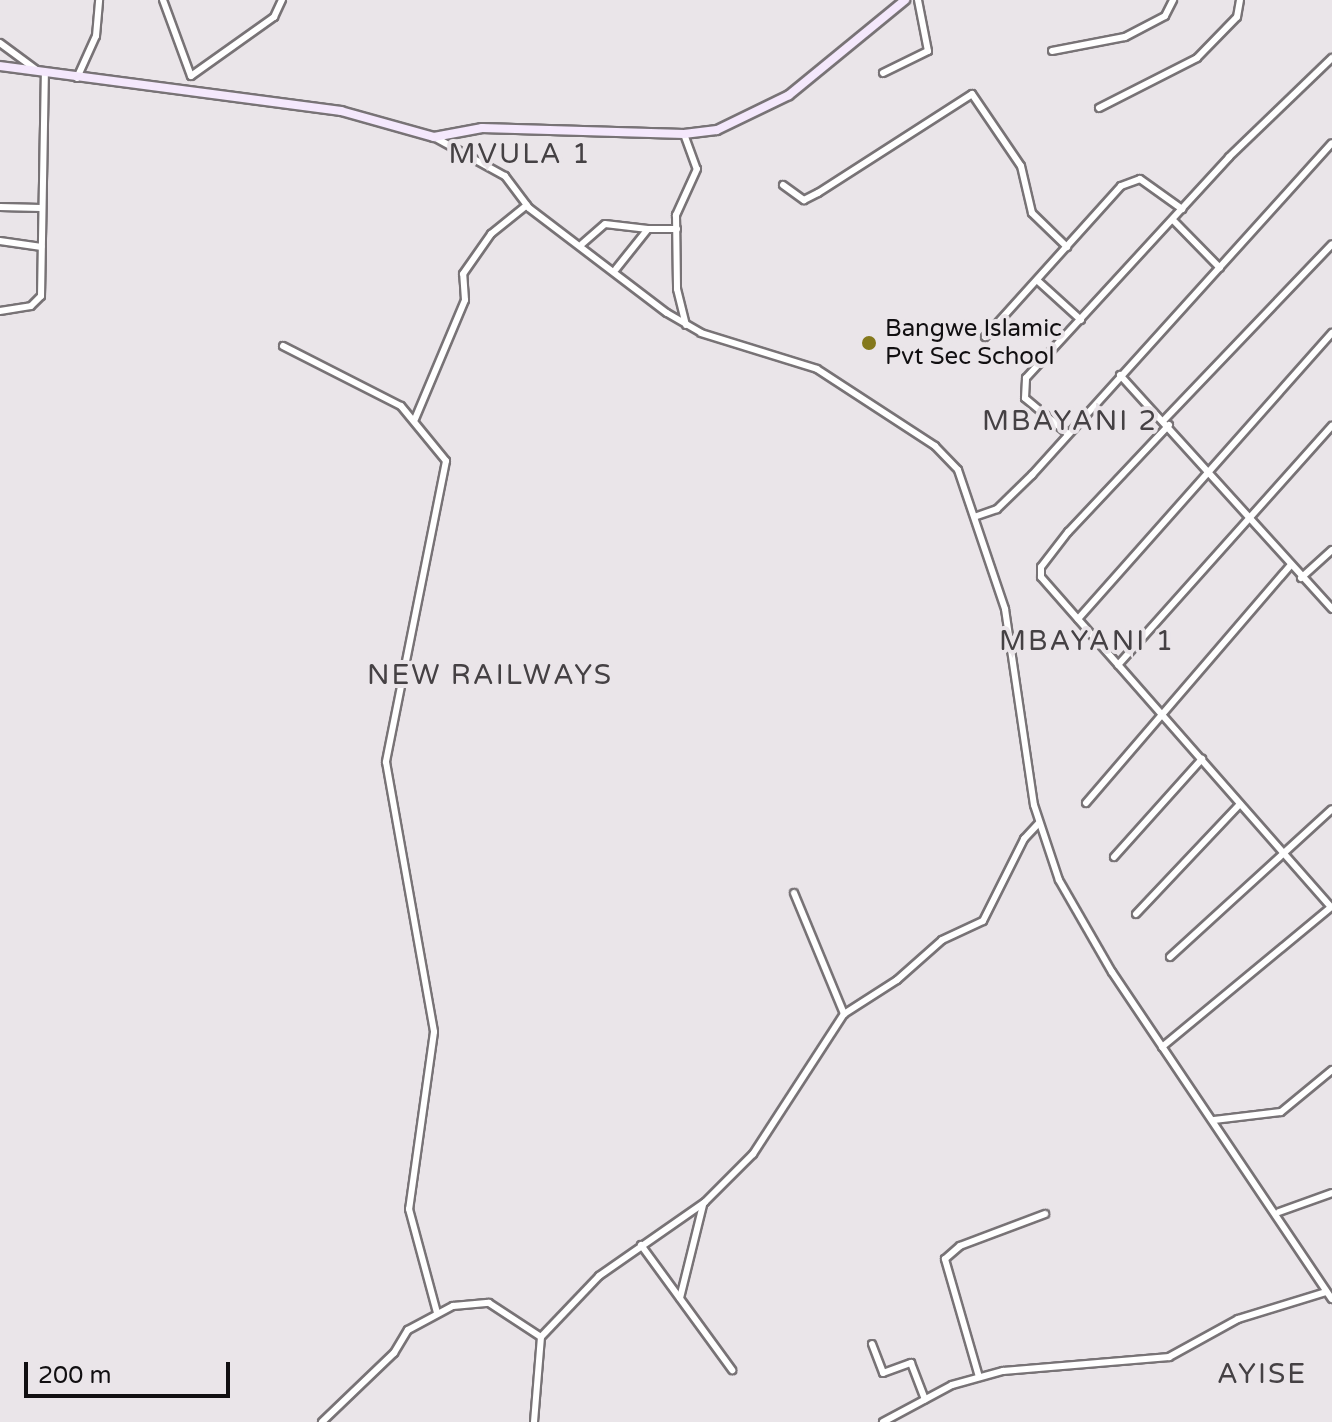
<!DOCTYPE html>
<html>
<head>
<meta charset="utf-8">
<style>
  body { margin:0 }
  #map { position:relative; width:1332px; height:1422px; overflow:hidden; background:#eae5e9; font-family:"Varela Round",sans-serif }
  div>[style] { position:absolute }
  .roads { filter:drop-shadow(2px 0 #787376) drop-shadow(-2px 0 #787376) drop-shadow(0 2px #787376) drop-shadow(0 -2px #787376) }
  .street>* { height:6px; margin:-3px; padding:0 3px; transform-origin:3px; border-radius:3px; background:#fff }
  .secondary>* { height:8px; margin:-4px; padding:0 4px; transform-origin:4px; border-radius:4px; background:#f4e8fc }
  .dots>* { width:22px; height:22px; translate:-50% -50%; box-sizing:border-box; border:4px solid #eae5e9; border-radius:50% }
  span { translate:-50% -50%; white-space:nowrap; text-align:center; line-height:1.15; -webkit-text-stroke:8px #eae5e9; paint-order:stroke }
  .poi-label { font-size:24px; color:#110f11 }
  .left { translate:0 -50%; text-align:left }
  .quarter-label { font-size:28px; color:#454144; letter-spacing:2px }
  .scale { position:absolute; left:24px; top:1362px; width:206px; height:36px; box-sizing:border-box; border:4px solid #110f11; border-top:0; padding-left:10px; font-size:24px; line-height:28px; white-space:nowrap; color:#110f11; -webkit-text-stroke:6px #eae5e9; paint-order:stroke }
</style>
</head>
<body>
<div id="map">
  <div class="roads">
    <div class="street">
      <i style="left:163px;top:0;width:81px;rotate:69.8deg"></i>
      <i style="left:191px;top:76px;width:102px;rotate:-35.4deg"></i>
      <i style="left:274px;top:17px;width:19px;rotate:-65deg"></i>
      <i style="left:0;top:43px;width:47px;rotate:36.4deg"></i>
      <i style="left:1052px;top:51px;width:74px;rotate:-10.9deg"></i>
      <i style="left:1125px;top:37px;width:45px;rotate:-27.7deg"></i>
      <i style="left:1165px;top:16px;width:18px;rotate:-63deg"></i>
      <i style="left:883px;top:73px;width:50px;rotate:-26.1deg"></i>
      <i style="left:928px;top:51px;width:52px;rotate:-101.1deg"></i>
      <i style="left:77px;top:78px;width:46px;rotate:-65.7deg"></i>
      <i style="left:96px;top:36px;width:36px;rotate:-85deg"></i>
      <i style="left:1099px;top:108px;width:110px;rotate:-27deg"></i>
      <i style="left:1197px;top:58px;width:57px;rotate:-45.7deg"></i>
      <i style="left:1237px;top:17px;width:17px;rotate:-80deg"></i>
      <i style="left:684px;top:134px;width:37px;rotate:70deg"></i>
      <i style="left:697px;top:169px;width:51px;rotate:114.5deg"></i>
      <i style="left:676px;top:215px;width:74px;rotate:89.2deg"></i>
      <i style="left:677px;top:289px;width:37px;rotate:76deg"></i>
      <i style="left:434px;top:137px;width:81px;rotate:28.8deg"></i>
      <i style="left:505px;top:176px;width:40px;rotate:53deg"></i>
      <i style="left:529px;top:208px;width:173px;rotate:37.3deg"></i>
      <i style="left:667px;top:313px;width:39px;rotate:30deg"></i>
      <i style="left:701px;top:333px;width:121px;rotate:17.2deg"></i>
      <i style="left:817px;top:369px;width:141px;rotate:33.1deg"></i>
      <i style="left:935px;top:446px;width:33px;rotate:46deg"></i>
      <i style="left:958px;top:470px;width:147px;rotate:71.3deg"></i>
      <i style="left:1005px;top:609px;width:198px;rotate:81.6deg"></i>
      <i style="left:1034px;top:805px;width:79px;rotate:71.6deg"></i>
      <i style="left:1059px;top:880px;width:106px;rotate:60.1deg"></i>
      <i style="left:1112px;top:972px;width:394px;rotate:56.1deg"></i>
      <i style="left:783px;top:185px;width:26px;rotate:36deg"></i>
      <i style="left:804px;top:200px;width:16px;rotate:-27deg"></i>
      <i style="left:818px;top:193px;width:183px;rotate:-32.7deg"></i>
      <i style="left:972px;top:94px;width:87px;rotate:55.8deg"></i>
      <i style="left:1021px;top:166px;width:48px;rotate:76.8deg"></i>
      <i style="left:1032px;top:213px;width:49px;rotate:44.2deg"></i>
      <i style="left:0;top:207px;width:41px;rotate:1.4deg"></i>
      <i style="left:1173px;top:220px;width:67px;rotate:45.6deg"></i>
      <i style="left:0;top:241px;width:42px;rotate:8.1deg"></i>
      <i style="left:582px;top:244px;width:30px;rotate:-41deg"></i>
      <i style="left:605px;top:224px;width:43px;rotate:6.6deg"></i>
      <i style="left:616px;top:269px;width:51px;rotate:-51.3deg"></i>
      <i style="left:648px;top:229px;width:29px"></i>
      <i style="left:1038px;top:281px;width:58px;rotate:42.2deg"></i>
      <i style="left:0;top:311px;width:31px;rotate:-9deg"></i>
      <i style="left:31px;top:306px;width:14px;rotate:-45deg"></i>
      <i style="left:41px;top:296px;width:221px;rotate:-89deg"></i>
      <i style="left:985px;top:337px;width:203px;rotate:-48deg"></i>
      <i style="left:1121px;top:186px;width:20px;rotate:-20deg"></i>
      <i style="left:1140px;top:179px;width:52px;rotate:35.5deg"></i>
      <i style="left:283px;top:346px;width:132px;rotate:27deg"></i>
      <i style="left:401px;top:406px;width:71px;rotate:50.7deg"></i>
      <i style="left:446px;top:461px;width:307px;rotate:101.3deg"></i>
      <i style="left:386px;top:762px;width:274px;rotate:79.9deg"></i>
      <i style="left:434px;top:1032px;width:179px;rotate:98deg"></i>
      <i style="left:409px;top:1209px;width:108px;rotate:74.9deg"></i>
      <i style="left:1120px;top:375px;width:316px;rotate:47.8deg"></i>
      <i style="left:415px;top:419px;width:129px;rotate:-67.2deg"></i>
      <i style="left:465px;top:300px;width:26px;rotate:-94deg"></i>
      <i style="left:463px;top:274px;width:49px;rotate:-55deg"></i>
      <i style="left:491px;top:234px;width:46px;rotate:-38.9deg"></i>
      <i style="left:1164px;top:420px;width:243px;rotate:-46.3deg"></i>
      <i style="left:1169px;top:425px;width:147px;rotate:133.3deg"></i>
      <i style="left:1068px;top:532px;width:44px;rotate:127.6deg"></i>
      <i style="left:1041px;top:567px;width:10px;rotate:90deg"></i>
      <i style="left:1041px;top:577px;width:439px;rotate:48.7deg"></i>
      <i style="left:1068px;top:434px;width:56px;rotate:-140.1deg"></i>
      <i style="left:1025px;top:398px;width:20px;rotate:-87deg"></i>
      <i style="left:1026px;top:378px;width:300px;rotate:-47.4deg"></i>
      <i style="left:1229px;top:157px;width:143px;rotate:-43.9deg"></i>
      <i style="left:977px;top:516px;width:21px;rotate:-19deg"></i>
      <i style="left:997px;top:509px;width:49px;rotate:-44.2deg"></i>
      <i style="left:1032px;top:475px;width:447px;rotate:-47.9deg"></i>
      <i style="left:1301px;top:578px;width:42px;rotate:-42.1deg"></i>
      <i style="left:1078px;top:619px;width:383px;rotate:-48.4deg"></i>
      <i style="left:1118px;top:665px;width:321px;rotate:-48.2deg"></i>
      <i style="left:1086px;top:803px;width:313px;rotate:-49.3deg"></i>
      <i style="left:1114px;top:857px;width:132px;rotate:-48.1deg"></i>
      <i style="left:794px;top:893px;width:131px;rotate:67.5deg"></i>
      <i style="left:1136px;top:914px;width:151px;rotate:-46.6deg"></i>
      <i style="left:1170px;top:957px;width:219px;rotate:-42.4deg"></i>
      <i style="left:1162px;top:1047px;width:219px;rotate:-39.6deg"></i>
      <i style="left:1214px;top:1120px;width:67px;rotate:-6.8deg"></i>
      <i style="left:1281px;top:1112px;width:66px;rotate:-39.5deg"></i>
      <i style="left:1279px;top:1212px;width:56px;rotate:-19.7deg"></i>
      <i style="left:641px;top:1245px;width:155px;rotate:53.9deg"></i>
      <i style="left:680px;top:1298px;width:96px;rotate:-76.1deg"></i>
      <i style="left:872px;top:1344px;width:31px;rotate:69deg"></i>
      <i style="left:883px;top:1373px;width:30px;rotate:-20deg"></i>
      <i style="left:911px;top:1363px;width:39px;rotate:69deg"></i>
      <i style="left:979px;top:1377px;width:123px;rotate:-106.1deg"></i>
      <i style="left:945px;top:1259px;width:20px;rotate:-41deg"></i>
      <i style="left:960px;top:1246px;width:91px;rotate:-20.6deg"></i>
      <i style="left:322px;top:1422px;width:100px;rotate:-43.8deg"></i>
      <i style="left:394px;top:1353px;width:27px;rotate:-59deg"></i>
      <i style="left:408px;top:1330px;width:51px;rotate:-28.1deg"></i>
      <i style="left:453px;top:1306px;width:36px;rotate:-5deg"></i>
      <i style="left:489px;top:1303px;width:62px;rotate:33.2deg"></i>
      <i style="left:534px;top:1422px;width:85px;rotate:-85.3deg"></i>
      <i style="left:541px;top:1337px;width:84px;rotate:-46.4deg"></i>
      <i style="left:599px;top:1276px;width:129px;rotate:-34.9deg"></i>
      <i style="left:705px;top:1202px;width:68px;rotate:-45deg"></i>
      <i style="left:753px;top:1154px;width:167px;rotate:-57deg"></i>
      <i style="left:844px;top:1014px;width:63px;rotate:-32.7deg"></i>
      <i style="left:897px;top:980px;width:60px;rotate:-41.6deg"></i>
      <i style="left:942px;top:940px;width:45px;rotate:-24.9deg"></i>
      <i style="left:983px;top:921px;width:92px;rotate:-63.4deg"></i>
      <i style="left:1024px;top:839px;width:22px;rotate:-47deg"></i>
      <i style="left:883px;top:1422px;width:78px;rotate:-28.2deg"></i>
      <i style="left:952px;top:1385px;width:53px;rotate:-15.4deg"></i>
      <i style="left:1003px;top:1371px;width:167px;rotate:-4.8deg"></i>
      <i style="left:1169px;top:1357px;width:79px;rotate:-28.8deg"></i>
      <i style="left:1238px;top:1319px;width:92px;rotate:-17.1deg"></i>
    </div>
    <div class="secondary">
      <i style="left:0;top:66px;width:344px;rotate:7.5deg"></i>
      <i style="left:341px;top:111px;width:97px;rotate:15.6deg"></i>
      <i style="left:434px;top:137px;width:49px;rotate:-10.6deg"></i>
      <i style="left:482px;top:128px;width:202px;rotate:1.7deg"></i>
      <i style="left:684px;top:134px;width:33px;rotate:-7deg"></i>
      <i style="left:717px;top:130px;width:80px;rotate:-25.9deg"></i>
      <i style="left:789px;top:95px;width:150px;rotate:-39.3deg"></i>
    </div>
  </div>
  <div class="dots">
    <i style="left:869px;top:343px;background:#84781c"></i>
  </div>
  <div class="poi-label">
    <span class="left" style="left:885px;top:343px">Bangwe Islamic<br>Pvt Sec School</span>
  </div>
  <div class="quarter-label">
    <span style="left:520px;top:154px">MVULA 1</span>
    <span style="left:1070px;top:421px">MBAYANI 2</span>
    <span style="left:1087px;top:641px">MBAYANI 1</span>
    <span style="left:490px;top:675px">NEW RAILWAYS</span>
    <span style="left:1262px;top:1374px">AYISE</span>
  </div>
  <div class="scale">200 m</div>
</div>
</body>
</html>
